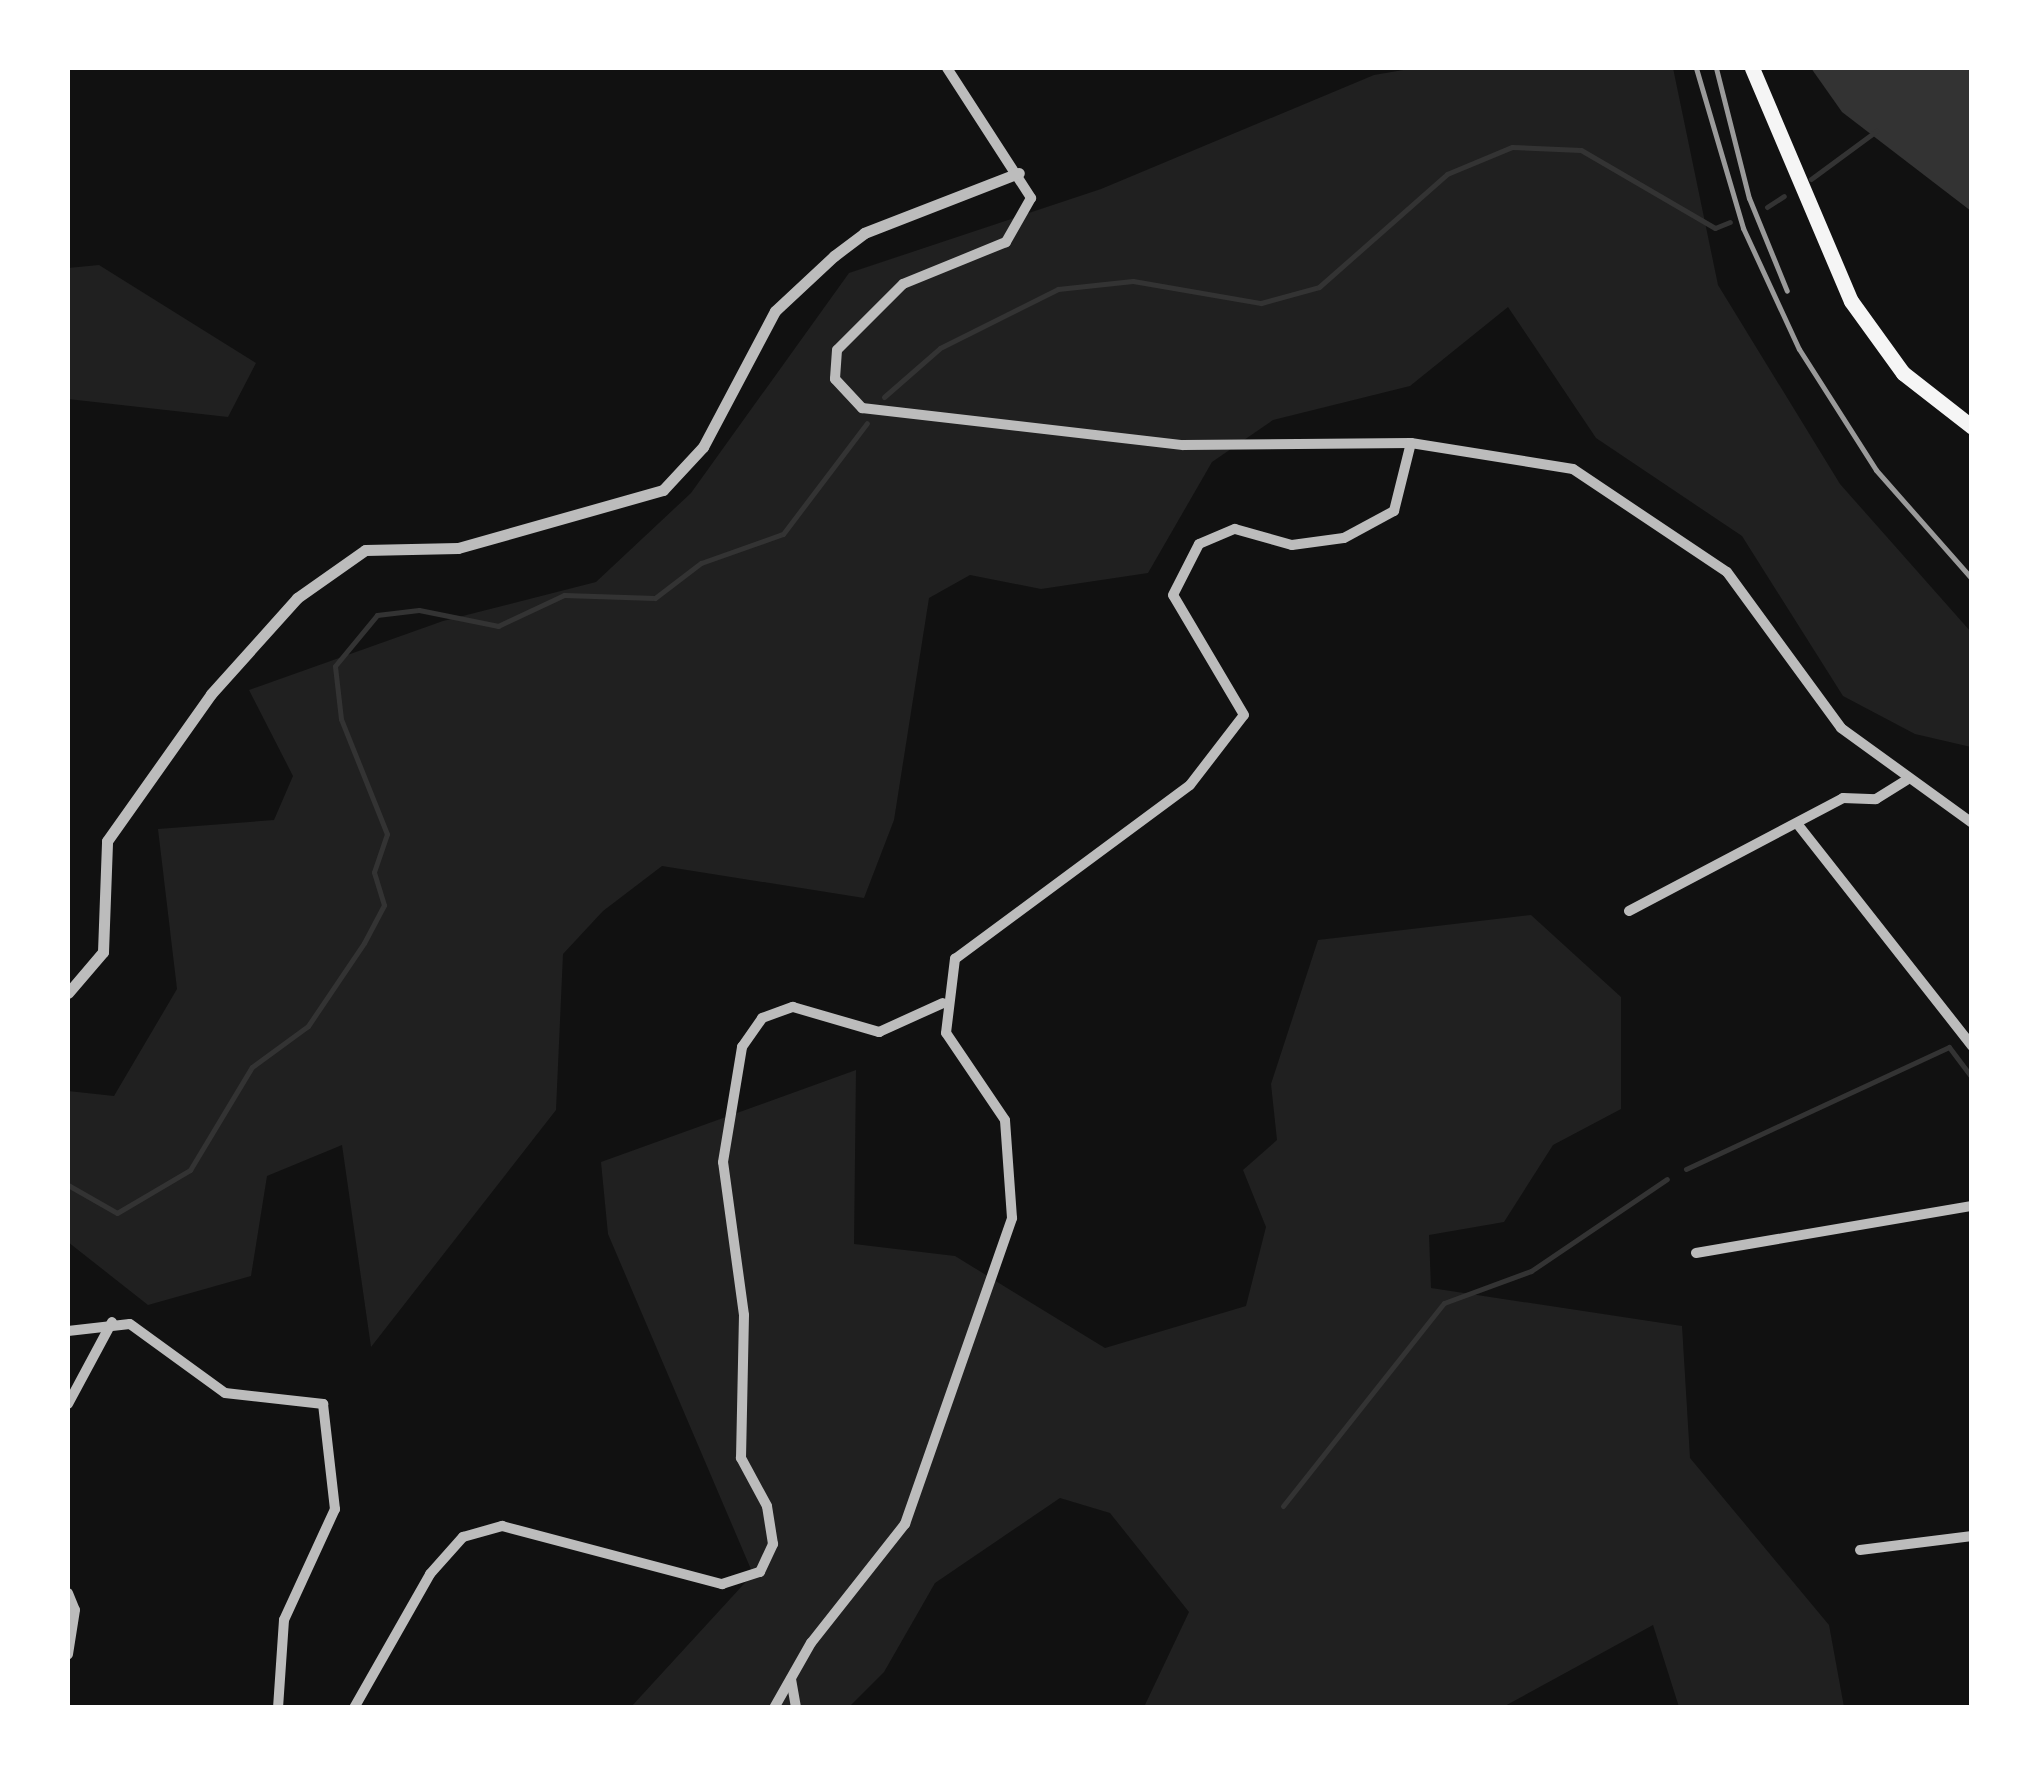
<!DOCTYPE html>
<html>
<head>
<meta charset="utf-8">
<style>
  body { margin:0 }
  #map { position:relative; width:2039px; height:1775px; overflow:hidden; background:#111; font-family:"DejaVu Sans",sans-serif }
  div>[style] { position:absolute }
  .green>* { inset:0; background:#202020 }
  .water>* { inset:0; background:#333 }
  .stream>* { height:5px; margin:-2.5px; padding:0 2.5px; transform-origin:2.5px; border-radius:2.5px; background:#333 }
  .minor>* { height:10px; margin:-5px; padding:0 5px; transform-origin:5px; border-radius:5px; background:#bcbcbc }
  .tertiary>* { height:11px; margin:-5.5px; padding:0 5.5px; transform-origin:5.5px; border-radius:5.5px; background:#bcbcbc }
  .trunk>* { height:15px; margin:-7.5px; padding:0 7.5px; transform-origin:7.5px; border-radius:7.5px; background:#f5f5f5 }
  .rail>* { height:5px; margin:-2.5px; padding:0 2.5px; transform-origin:2.5px; border-radius:2.5px; background:#9a9a9a }
  span { translate:-50% -50%; white-space:nowrap; text-align:center; line-height:1.15; -webkit-text-stroke:8px #fff; paint-order:stroke }
  .frame { position:absolute; inset:0; border:70px solid #fff; pointer-events:none }
</style>
</head>
<body>
<div id="map">
  <div class="green">
    <i style="clip-path:polygon(1415px 68px,1673px 68px,1718px 285px,1840px 484px,1971px 632px,1971px 747px,1915px 734px,1843px 696px,1742px 536px,1596px 438px,1508px 307px,1410px 386px,1273px 420px,1212px 462px,1148px 573px,1041px 589px,970px 575px,929px 598px,894px 820px,864px 898px,662px 866px,603px 911px,563px 954px,556px 1110px,371px 1347px,342px 1145px,267px 1176px,251px 1276px,148px 1305px,68px 1242px,68px 1091px,114px 1096px,177px 989px,158px 829px,274px 820px,293px 776px,249px 690px,443px 621px,596px 582px,691px 493px,849px 273px,1101px 189px,1374px 75px)"></i>
    <i style="clip-path:polygon(99px 265px,256px 363px,228px 417px,68px 399px,68px 268px)"></i>
    <i style="clip-path:polygon(1531px 915px,1621px 997px,1621px 1109px,1553px 1145px,1504px 1222px,1429px 1235px,1431px 1288px,1682px 1326px,1690px 1458px,1829px 1625px,1844px 1707px,1679px 1707px,1653px 1625px,1503px 1707px,1144px 1707px,1189px 1612px,1110px 1513px,1060px 1498px,935px 1583px,884px 1672px,849px 1707px,631px 1707px,753px 1574px,608px 1234px,601px 1162px,856px 1070px,854px 1244px,955px 1256px,1105px 1348px,1246px 1306px,1266px 1227px,1243px 1170px,1277px 1140px,1271px 1084px,1318px 940px)"></i>
  </div>
  <div class="water">
    <i style="clip-path:polygon(1811px 68px,1971px 68px,1971px 211px,1842px 112px)"></i>
  </div>
  <div class="stream">
    <i style="left:1811px;top:179px;width:81px;rotate:-36.4deg"></i>
    <i style="left:1767px;top:207px;width:20px;rotate:-33deg"></i>
    <i style="left:884px;top:397px;width:74px;rotate:-41.2deg"></i>
    <i style="left:940px;top:348px;width:132px;rotate:-26.6deg"></i>
    <i style="left:1058px;top:289px;width:75px;rotate:-6.1deg"></i>
    <i style="left:1133px;top:281px;width:130px;rotate:9.8deg"></i>
    <i style="left:1261px;top:303px;width:60px;rotate:-15.4deg"></i>
    <i style="left:1319px;top:287px;width:171px;rotate:-41.4deg"></i>
    <i style="left:1447px;top:174px;width:70px;rotate:-22.6deg"></i>
    <i style="left:1512px;top:147px;width:69px;rotate:2.5deg"></i>
    <i style="left:1581px;top:150px;width:155px;rotate:30.2deg"></i>
    <i style="left:1715px;top:228px;width:16px;rotate:-22deg"></i>
    <i style="left:1686px;top:1169px;width:290px;rotate:-24.9deg"></i>
    <i style="left:1949px;top:1047px;width:39px;rotate:53deg"></i>
    <i style="left:68px;top:1185px;width:56px;rotate:29.7deg"></i>
    <i style="left:117px;top:1213px;width:85px;rotate:-30.5deg"></i>
    <i style="left:190px;top:1170px;width:120px;rotate:-59deg"></i>
    <i style="left:252px;top:1067px;width:69px;rotate:-36.2deg"></i>
    <i style="left:308px;top:1026px;width:100px;rotate:-56deg"></i>
    <i style="left:364px;top:943px;width:43px;rotate:-62.2deg"></i>
    <i style="left:384px;top:905px;width:34px;rotate:-107deg"></i>
    <i style="left:374px;top:872px;width:40px;rotate:-71.1deg"></i>
    <i style="left:387px;top:834px;width:124px;rotate:-111.8deg"></i>
    <i style="left:341px;top:719px;width:53px;rotate:-96.5deg"></i>
    <i style="left:335px;top:666px;width:66px;rotate:-50.5deg"></i>
    <i style="left:377px;top:615px;width:42px;rotate:-6.8deg"></i>
    <i style="left:419px;top:610px;width:81px;rotate:11.4deg"></i>
    <i style="left:498px;top:626px;width:73px;rotate:-25.2deg"></i>
    <i style="left:564px;top:595px;width:91px;rotate:1.9deg"></i>
    <i style="left:655px;top:598px;width:58px;rotate:-37.3deg"></i>
    <i style="left:701px;top:563px;width:87px;rotate:-19.5deg"></i>
    <i style="left:783px;top:534px;width:139px;rotate:-52.9deg"></i>
    <i style="left:1283px;top:1506px;width:259px;rotate:-51.6deg"></i>
    <i style="left:1444px;top:1303px;width:93px;rotate:-20.2deg"></i>
    <i style="left:1531px;top:1271px;width:164px;rotate:-34.1deg"></i>
  </div>
  <div class="minor">
    <i style="left:947px;top:68px;width:155px;rotate:57.1deg"></i>
    <i style="left:1031px;top:198px;width:51px;rotate:119.6deg"></i>
    <i style="left:1006px;top:242px;width:111px;rotate:157.8deg"></i>
    <i style="left:903px;top:284px;width:93px;rotate:135deg"></i>
    <i style="left:837px;top:350px;width:29px;rotate:94deg"></i>
    <i style="left:835px;top:379px;width:40px;rotate:47deg"></i>
    <i style="left:862px;top:408px;width:323px;rotate:6.6deg"></i>
    <i style="left:1183px;top:445px;width:228px;rotate:-0.5deg"></i>
    <i style="left:1411px;top:443px;width:164px;rotate:9.1deg"></i>
    <i style="left:1573px;top:469px;width:185px;rotate:33.8deg"></i>
    <i style="left:1727px;top:572px;width:193px;rotate:53.8deg"></i>
    <i style="left:1841px;top:728px;width:162px;rotate:35.9deg"></i>
    <i style="left:1799px;top:826px;width:280px;rotate:51.8deg"></i>
    <i style="left:1629px;top:911px;width:242px;rotate:-27.8deg"></i>
    <i style="left:1843px;top:798px;width:33px;rotate:2deg"></i>
    <i style="left:1876px;top:799px;width:36px;rotate:-32deg"></i>
    <i style="left:1696px;top:1253px;width:280px;rotate:-9.7deg"></i>
    <i style="left:68px;top:1331px;width:62px;rotate:-6.4deg"></i>
    <i style="left:130px;top:1324px;width:117px;rotate:36deg"></i>
    <i style="left:225px;top:1393px;width:99px;rotate:6.4deg"></i>
    <i style="left:323px;top:1404px;width:106px;rotate:83.5deg"></i>
    <i style="left:335px;top:1509px;width:122px;rotate:114.7deg"></i>
    <i style="left:284px;top:1620px;width:88px;rotate:93.9deg"></i>
    <i style="left:68px;top:1404px;width:93px;rotate:-61.8deg"></i>
    <i style="left:1860px;top:1550px;width:113px;rotate:-7.1deg"></i>
    <i style="left:68px;top:1593px;width:18px;rotate:68deg"></i>
    <i style="left:75px;top:1610px;width:45px;rotate:99deg"></i>
    <i style="left:791px;top:1679px;width:29px;rotate:80deg"></i>
    <i style="left:354px;top:1708px;width:154px;rotate:-60.4deg"></i>
    <i style="left:430px;top:1574px;width:50px;rotate:-48.3deg"></i>
    <i style="left:463px;top:1537px;width:41px;rotate:-15.8deg"></i>
    <i style="left:502px;top:1526px;width:228px;rotate:14.8deg"></i>
    <i style="left:722px;top:1584px;width:40px;rotate:-18deg"></i>
    <i style="left:760px;top:1572px;width:31px;rotate:-65deg"></i>
    <i style="left:773px;top:1544px;width:38px;rotate:-99deg"></i>
    <i style="left:767px;top:1506px;width:55px;rotate:-118.4deg"></i>
    <i style="left:741px;top:1458px;width:143px;rotate:-88.8deg"></i>
    <i style="left:744px;top:1315px;width:154px;rotate:-97.8deg"></i>
    <i style="left:723px;top:1162px;width:117px;rotate:-80.6deg"></i>
    <i style="left:742px;top:1047px;width:35px;rotate:-55deg"></i>
    <i style="left:762px;top:1018px;width:33px;rotate:-20deg"></i>
    <i style="left:793px;top:1007px;width:90px;rotate:16.2deg"></i>
    <i style="left:879px;top:1032px;width:70px;rotate:-24.4deg"></i>
    <i style="left:774px;top:1708px;width:75px;rotate:-60.4deg"></i>
    <i style="left:811px;top:1643px;width:152px;rotate:-51.7deg"></i>
    <i style="left:905px;top:1524px;width:324px;rotate:-70.7deg"></i>
    <i style="left:1012px;top:1218px;width:98px;rotate:-94.1deg"></i>
    <i style="left:1005px;top:1120px;width:105px;rotate:-124.1deg"></i>
    <i style="left:946px;top:1033px;width:75px;rotate:-83.1deg"></i>
    <i style="left:955px;top:959px;width:292px;rotate:-36.5deg"></i>
    <i style="left:1190px;top:785px;width:88px;rotate:-52.4deg"></i>
    <i style="left:1244px;top:715px;width:139px;rotate:-120.6deg"></i>
    <i style="left:1173px;top:595px;width:57px;rotate:-63deg"></i>
    <i style="left:1199px;top:544px;width:39px;rotate:-23deg"></i>
    <i style="left:1235px;top:529px;width:59px;rotate:15.7deg"></i>
    <i style="left:1292px;top:545px;width:52px;rotate:-7.7deg"></i>
    <i style="left:1344px;top:538px;width:57px;rotate:-28.4deg"></i>
    <i style="left:1394px;top:511px;width:70px;rotate:-76deg"></i>
  </div>
  <div class="tertiary">
    <i style="left:68px;top:993px;width:54px;rotate:-49.5deg"></i>
    <i style="left:103px;top:952px;width:111px;rotate:-87.9deg"></i>
    <i style="left:107px;top:841px;width:180px;rotate:-54.7deg"></i>
    <i style="left:211px;top:694px;width:129px;rotate:-48.1deg"></i>
    <i style="left:297px;top:598px;width:83px;rotate:-35.2deg"></i>
    <i style="left:365px;top:550px;width:93px;rotate:-1.2deg"></i>
    <i style="left:458px;top:548px;width:213px;rotate:-15.8deg"></i>
    <i style="left:663px;top:490px;width:59px;rotate:-47.1deg"></i>
    <i style="left:703px;top:447px;width:154px;rotate:-62.1deg"></i>
    <i style="left:775px;top:311px;width:81px;rotate:-43deg"></i>
    <i style="left:834px;top:256px;width:38px;rotate:-37deg"></i>
    <i style="left:864px;top:233px;width:166px;rotate:-21.2deg"></i>
  </div>
  <div class="trunk">
    <i style="left:1752px;top:68px;width:253px;rotate:67deg"></i>
    <i style="left:1851px;top:301px;width:89px;rotate:54.2deg"></i>
    <i style="left:1903px;top:373px;width:88px;rotate:38deg"></i>
  </div>
  <div class="rail">
    <i style="left:1696px;top:68px;width:167px;rotate:73.6deg"></i>
    <i style="left:1743px;top:228px;width:133px;rotate:65.2deg"></i>
    <i style="left:1799px;top:349px;width:143px;rotate:57.5deg"></i>
    <i style="left:1876px;top:470px;width:145px;rotate:48.6deg"></i>
    <i style="left:1716px;top:68px;width:134px;rotate:75.8deg"></i>
    <i style="left:1749px;top:198px;width:100px;rotate:67.8deg"></i>
  </div>
  <div class="frame"></div>
</div>
</body>
</html>
